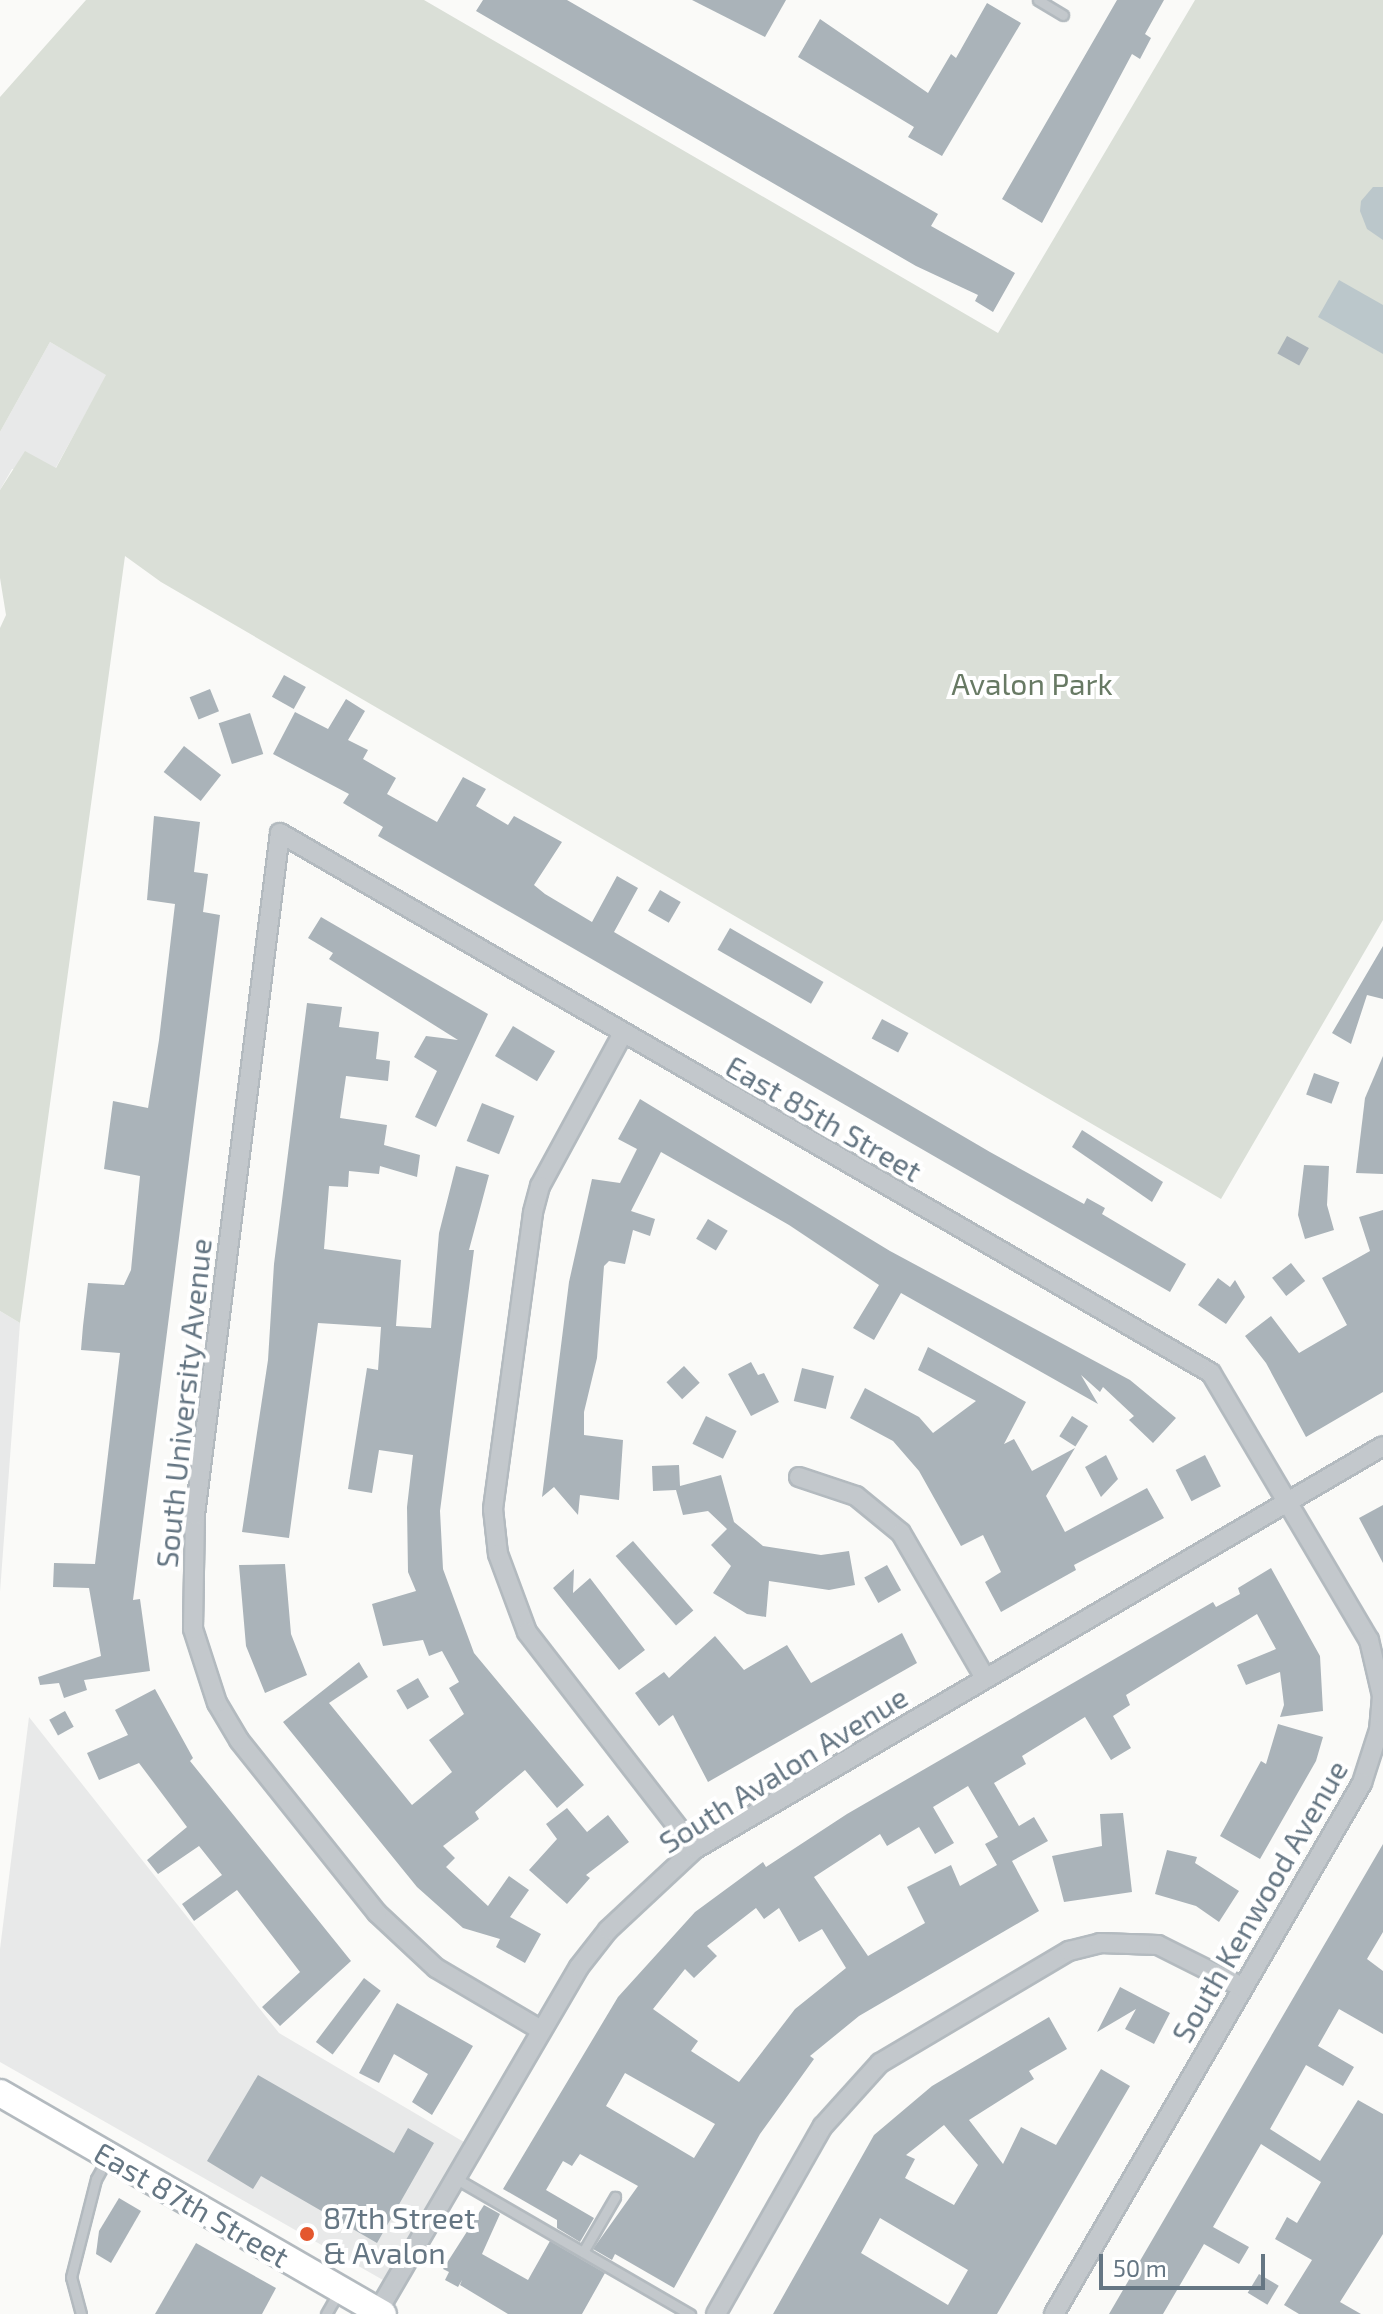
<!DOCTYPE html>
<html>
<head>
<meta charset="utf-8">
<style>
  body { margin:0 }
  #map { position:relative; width:1383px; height:2314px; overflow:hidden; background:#fafaf8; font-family:"Exo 2",sans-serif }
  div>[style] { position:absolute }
  .built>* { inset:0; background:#e8e9e9 }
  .green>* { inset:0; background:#dadfd7 }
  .water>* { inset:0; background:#bbc7cb }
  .building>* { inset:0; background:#aab3b9; transform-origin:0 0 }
  .roads { filter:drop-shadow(2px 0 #b3babf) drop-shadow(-2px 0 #b3babf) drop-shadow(0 2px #b3babf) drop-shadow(0 -2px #b3babf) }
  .lane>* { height:9px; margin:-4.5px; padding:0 4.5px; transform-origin:4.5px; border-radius:4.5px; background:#c3c8cc }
  .street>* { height:18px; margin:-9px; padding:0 9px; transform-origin:9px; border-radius:9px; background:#c3c8cc }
  .secondary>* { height:26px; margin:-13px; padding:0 13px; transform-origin:13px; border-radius:13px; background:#fff }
  .dots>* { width:22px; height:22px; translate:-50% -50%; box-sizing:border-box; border:4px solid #fff; border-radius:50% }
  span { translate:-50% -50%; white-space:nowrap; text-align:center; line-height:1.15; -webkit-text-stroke:8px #fff; paint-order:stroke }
  .park-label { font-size:30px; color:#687a64 }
  .street-label { font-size:30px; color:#657683 }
  .poi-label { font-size:30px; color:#657683 }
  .left { translate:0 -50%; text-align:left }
  .scale { position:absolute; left:1099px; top:2254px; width:166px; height:36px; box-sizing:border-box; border:4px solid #657683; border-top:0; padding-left:10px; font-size:24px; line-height:28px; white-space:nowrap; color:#657683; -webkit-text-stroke:6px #fff; paint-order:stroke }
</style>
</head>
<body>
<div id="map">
  <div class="built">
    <i style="clip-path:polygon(50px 342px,107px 375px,55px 469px,12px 469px,0 490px,0 432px)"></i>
    <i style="clip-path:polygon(0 1311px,20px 1323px,0 1592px)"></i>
    <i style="clip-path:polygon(29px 1717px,279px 2033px,469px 2145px,390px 2284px,0 2062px,0 1949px)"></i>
  </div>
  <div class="green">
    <i style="clip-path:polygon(86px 0,424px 0,998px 333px,1195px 0,1383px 0,1383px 920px,1221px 1199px,161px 582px,125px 556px,20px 1323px,0 1311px,0 628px,6px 615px,0 578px,0 490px,25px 451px,56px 468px,106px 375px,50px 342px,0 432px,0 97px)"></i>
  </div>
  <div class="water">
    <i style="clip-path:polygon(1373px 187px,1383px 187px,1383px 240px,1367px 229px,1360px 211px,1361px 201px)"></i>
    <i style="clip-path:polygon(1339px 280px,1383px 305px,1383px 354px,1318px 317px)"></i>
  </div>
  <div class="building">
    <i style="clip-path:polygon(483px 0,567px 0,938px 214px,931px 226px,1015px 273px,993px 312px,975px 301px,978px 295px,916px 266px,476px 11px)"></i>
    <i style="clip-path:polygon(692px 0,786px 0,765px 37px)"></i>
    <i style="clip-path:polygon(1117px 0,1164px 0,1145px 34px,1151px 38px,1140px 59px,1132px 54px,1042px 223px,1002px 199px)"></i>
    <i style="clip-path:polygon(987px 3px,1021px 23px,942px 156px,908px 137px,914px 127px,798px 57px,820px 19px,928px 93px,951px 54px,956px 58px)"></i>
    <i style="left:1287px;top:336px;width:25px;height:20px;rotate:29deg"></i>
    <i style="left:284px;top:675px;width:25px;height:25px;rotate:29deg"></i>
    <i style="left:210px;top:689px;width:24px;height:22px;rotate:68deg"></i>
    <i style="clip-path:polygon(346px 699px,365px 711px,348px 740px,368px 750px,363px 759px,396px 778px,387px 794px,437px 822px,463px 777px,486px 789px,476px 806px,508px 825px,514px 816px,562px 842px,534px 885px,545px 894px,592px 922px,617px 876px,638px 888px,614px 932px,990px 1152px,1084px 1204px,1087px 1198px,1105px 1208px,1102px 1214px,1186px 1264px,1170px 1292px,378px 836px,383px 827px,343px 803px,349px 794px,273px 754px,295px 712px,328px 729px)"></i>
    <i style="left:250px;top:713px;width:43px;height:33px;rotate:72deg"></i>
    <i style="left:184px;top:746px;width:47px;height:33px;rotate:38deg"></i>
    <i style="clip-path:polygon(154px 816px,200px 822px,194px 872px,208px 874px,203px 912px,220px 915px,133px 1600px,140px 1599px,150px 1671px,84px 1680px,87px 1690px,64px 1698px,59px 1683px,40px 1685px,38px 1677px,101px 1656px,89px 1588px,53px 1587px,54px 1563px,95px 1564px,120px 1353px,81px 1350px,83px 1326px,88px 1283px,124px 1285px,131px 1270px,140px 1176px,104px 1169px,113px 1101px,148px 1108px,159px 1040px,175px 904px,147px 900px)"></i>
    <i style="left:660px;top:890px;width:24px;height:24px;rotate:30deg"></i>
    <i style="clip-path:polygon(321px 917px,488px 1014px,436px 1127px,415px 1117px,437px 1071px,414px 1057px,426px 1036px,458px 1040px,329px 959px,333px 953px,308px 938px)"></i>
    <i style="left:730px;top:928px;width:108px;height:25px;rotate:30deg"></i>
    <i style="clip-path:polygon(1383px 946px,1383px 999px,1367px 995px,1351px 1044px,1332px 1033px)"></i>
    <i style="clip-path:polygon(307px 1003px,342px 1007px,339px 1027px,379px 1032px,376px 1059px,390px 1061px,388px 1081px,346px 1076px,340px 1118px,387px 1125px,384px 1145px,420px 1155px,417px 1177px,380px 1166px,379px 1174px,349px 1171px,348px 1187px,329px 1186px,324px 1249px,401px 1260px,396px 1326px,431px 1328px,439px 1233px,456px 1166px,489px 1175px,469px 1250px,474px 1250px,440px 1511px,443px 1569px,474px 1653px,584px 1785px,557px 1808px,525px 1770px,475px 1812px,479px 1819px,443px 1846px,455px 1858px,446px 1867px,488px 1906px,509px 1876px,529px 1890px,510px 1917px,541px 1934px,525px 1963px,496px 1947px,500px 1939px,463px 1928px,417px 1887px,283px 1722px,359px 1662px,368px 1677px,329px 1703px,412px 1805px,452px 1772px,429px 1740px,464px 1714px,449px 1688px,459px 1682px,442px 1651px,429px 1656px,423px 1640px,383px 1646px,372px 1604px,416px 1591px,408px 1572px,407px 1507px,413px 1455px,379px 1450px,372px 1493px,348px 1489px,367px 1368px,378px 1370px,381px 1327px,318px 1323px,289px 1538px,242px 1532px,268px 1360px,274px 1264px)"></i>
    <i style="left:882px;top:1019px;width:30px;height:22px;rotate:28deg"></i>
    <i style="left:513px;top:1026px;width:49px;height:35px;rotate:31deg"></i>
    <i style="clip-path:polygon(1383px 1056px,1383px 1174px,1356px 1173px,1365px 1098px)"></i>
    <i style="left:1314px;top:1073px;width:27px;height:23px;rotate:20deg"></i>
    <i style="clip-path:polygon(640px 1099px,890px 1251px,1130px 1380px,1176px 1418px,1153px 1443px,1129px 1420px,1134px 1416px,1103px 1387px,1100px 1392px,1081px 1375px,1098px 1404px,901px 1293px,874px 1340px,853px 1328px,879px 1285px,789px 1225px,661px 1152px,631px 1211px,655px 1219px,650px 1236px,633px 1230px,625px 1264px,609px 1261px,604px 1266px,597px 1358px,584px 1412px,584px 1435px,623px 1440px,619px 1500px,580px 1495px,578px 1515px,554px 1487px,542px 1497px,569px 1282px,592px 1179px,620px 1183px,637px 1149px,618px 1139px)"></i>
    <i style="left:482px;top:1103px;width:35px;height:41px;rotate:22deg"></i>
    <i style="clip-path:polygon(1082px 1130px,1163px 1182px,1152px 1202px,1072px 1147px)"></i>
    <i style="clip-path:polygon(1304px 1165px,1329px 1166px,1327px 1205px,1334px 1230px,1305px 1239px,1298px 1215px)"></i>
    <i style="clip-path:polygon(1383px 1210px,1383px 1392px,1306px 1437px,1266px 1363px,1245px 1336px,1271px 1316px,1299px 1353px,1347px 1325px,1322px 1278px,1370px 1251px,1359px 1217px)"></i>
    <i style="left:708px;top:1219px;width:23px;height:23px;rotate:31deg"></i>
    <i style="left:1291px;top:1263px;width:23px;height:24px;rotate:52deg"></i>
    <i style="clip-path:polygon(1218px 1278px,1230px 1287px,1235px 1280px,1245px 1297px,1226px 1324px,1198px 1305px)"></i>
    <i style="clip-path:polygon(928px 1347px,1026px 1402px,1004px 1444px,1014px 1439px,1032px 1471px,1075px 1448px,1046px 1496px,1065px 1532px,1147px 1488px,1164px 1518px,1074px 1565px,1076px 1570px,1001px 1612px,985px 1582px,1001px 1572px,983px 1535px,961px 1546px,919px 1471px,893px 1441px,850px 1418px,865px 1388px,919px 1417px,933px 1433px,976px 1401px,918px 1370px)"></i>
    <i style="clip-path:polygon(751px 1362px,758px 1375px,764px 1373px,779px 1402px,751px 1416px,728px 1374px)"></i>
    <i style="left:684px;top:1366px;width:23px;height:24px;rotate:47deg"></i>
    <i style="left:802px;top:1368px;width:33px;height:34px;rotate:14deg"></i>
    <i style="left:706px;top:1416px;width:34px;height:31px;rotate:26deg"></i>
    <i style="left:1072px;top:1416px;width:19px;height:24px;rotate:32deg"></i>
    <i style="clip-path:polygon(1106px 1455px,1118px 1479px,1101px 1497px,1085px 1467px)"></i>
    <i style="left:1205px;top:1455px;width:35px;height:33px;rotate:63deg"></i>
    <i style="clip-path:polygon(679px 1465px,680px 1486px,721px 1475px,734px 1522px,763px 1546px,821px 1555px,849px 1551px,855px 1585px,829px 1590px,769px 1581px,766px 1617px,747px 1614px,713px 1593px,731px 1566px,711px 1545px,727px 1529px,708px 1511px,683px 1515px,676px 1490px,653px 1491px,652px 1466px)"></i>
    <i style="clip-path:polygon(1383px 1505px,1383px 1563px,1359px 1518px)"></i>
    <i style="left:633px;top:1541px;width:92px;height:23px;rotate:49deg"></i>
    <i style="clip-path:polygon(285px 1564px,291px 1634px,307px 1675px,265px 1693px,246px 1646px,239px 1565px)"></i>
    <i style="left:887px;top:1565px;width:29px;height:26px;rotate:61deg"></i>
    <i style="clip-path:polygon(evenodd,1271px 1568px,1320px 1656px,1323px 1711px,1280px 1717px,1284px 1705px,1280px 1672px,1246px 1685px,1237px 1665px,1276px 1649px,1257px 1614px,1126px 1695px,1130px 1705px,1113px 1716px,1131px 1748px,1111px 1760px,1085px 1717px,1022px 1756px,1026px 1764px,994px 1783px,1019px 1826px,1034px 1817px,1048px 1841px,1012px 1861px,1039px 1911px,859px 2016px,810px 2056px,814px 2059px,760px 2134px,674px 2288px,615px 2254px,612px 2260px,593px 2249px,638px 2186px,580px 2154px,572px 2166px,563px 2161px,546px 2190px,594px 2218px,580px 2242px,557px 2228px,557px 2220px,503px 2189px,618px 1997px,695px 1912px,763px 1862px,766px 1867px,847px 1814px,1213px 1602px,1216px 1607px,1240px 1594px,1238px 1588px,1271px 1568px,968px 1786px,998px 1837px,985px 1844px,997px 1865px,960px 1886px,951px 1865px,907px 1887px,925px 1923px,868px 1956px,814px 1877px,880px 1834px,887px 1846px,919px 1827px,935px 1854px,954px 1843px,933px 1807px,968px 1786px,1271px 1568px,756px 1908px,764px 1919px,779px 1908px,799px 1942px,822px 1929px,846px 1968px,795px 2009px,739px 2082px,691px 2051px,698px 2041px,653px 2009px,685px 1969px,694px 1978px,717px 1956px,707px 1946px,756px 1908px,1271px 1568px,625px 2073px,715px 2124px,694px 2158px,606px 2106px,625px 2073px)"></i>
    <i style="clip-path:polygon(574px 1569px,573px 1593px,590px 1578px,645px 1650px,619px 1670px,553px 1588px)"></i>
    <i style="clip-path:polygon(902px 1633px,917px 1663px,708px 1782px,673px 1715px,659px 1726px,635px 1693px,664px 1672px,669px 1678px,715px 1636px,744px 1670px,787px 1645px,811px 1683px)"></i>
    <i style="left:418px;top:1678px;width:22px;height:25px;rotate:60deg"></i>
    <i style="clip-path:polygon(155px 1689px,193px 1758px,190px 1761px,351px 1961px,280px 2026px,262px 2007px,300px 1972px,237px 1890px,194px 1921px,182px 1904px,222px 1875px,199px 1846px,158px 1874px,147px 1860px,187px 1827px,139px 1763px,99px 1780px,87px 1753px,128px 1735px,115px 1710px)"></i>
    <i style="left:65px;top:1711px;width:18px;height:18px;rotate:61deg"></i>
    <i style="clip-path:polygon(1278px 1724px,1323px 1737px,1316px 1761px,1260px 1859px,1220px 1836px,1261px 1761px,1266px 1764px)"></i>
    <i style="clip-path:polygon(567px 1808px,587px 1832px,608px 1815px,629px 1842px,586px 1875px,590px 1878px,567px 1904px,529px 1870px,557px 1839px,546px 1824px)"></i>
    <i style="clip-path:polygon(1123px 1813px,1132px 1892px,1064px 1902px,1052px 1856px,1102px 1846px,1100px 1814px)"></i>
    <i style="clip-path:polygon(1383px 1844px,1383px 1932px,1367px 1959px,1383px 1971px,1383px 2034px,1339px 2009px,1318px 2046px,1354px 2067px,1343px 2086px,1306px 2065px,1270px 2129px,1320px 2161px,1358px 2100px,1383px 2114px,1383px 2234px,1340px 2302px,1361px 2314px,1299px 2314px,1284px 2305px,1312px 2260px,1275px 2239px,1287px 2217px,1297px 2223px,1321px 2182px,1261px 2144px,1213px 2227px,1249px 2247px,1239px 2264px,1204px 2244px,1163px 2314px,1109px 2314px)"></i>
    <i style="clip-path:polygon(1167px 1850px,1197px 1857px,1195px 1863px,1239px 1891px,1219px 1922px,1196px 1906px,1155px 1894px)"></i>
    <i style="left:364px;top:1978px;width:21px;height:80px;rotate:37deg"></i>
    <i style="clip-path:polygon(1120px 1987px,1170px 2013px,1154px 2044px,1125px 2029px,1136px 2009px,1097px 2032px)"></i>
    <i style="clip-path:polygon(397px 2003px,473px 2046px,432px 2115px,412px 2102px,428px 2074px,394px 2054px,379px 2083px,359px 2073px)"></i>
    <i style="clip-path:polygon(evenodd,1049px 2017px,1067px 2049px,1029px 2071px,1034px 2079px,969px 2120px,1003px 2164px,1021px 2127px,1056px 2145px,1101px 2069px,1130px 2086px,997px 2314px,773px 2314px,874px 2135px,932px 2086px,1049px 2017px,944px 2125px,978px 2165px,954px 2205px,905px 2178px,915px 2159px,906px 2155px,944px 2125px,1049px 2017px,880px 2218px,968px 2270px,948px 2305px,861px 2253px,880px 2218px)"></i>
    <i style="clip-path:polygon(258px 2075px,394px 2153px,408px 2128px,434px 2143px,377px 2243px,261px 2176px,253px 2189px,207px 2161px)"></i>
    <i style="clip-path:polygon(119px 2198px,141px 2211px,111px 2263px,96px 2254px,99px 2231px)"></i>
    <i style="clip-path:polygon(484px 2205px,500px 2214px,482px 2254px,528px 2280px,550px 2241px,605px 2273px,582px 2314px,508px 2314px,460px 2285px,462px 2280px,458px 2287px,445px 2280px,449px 2272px,443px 2269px)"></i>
    <i style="clip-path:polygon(196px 2243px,276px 2288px,262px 2314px,155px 2314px)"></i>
    <i style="left:1259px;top:2274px;width:23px;height:22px;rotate:31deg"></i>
  </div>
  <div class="roads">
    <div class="lane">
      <i style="left:1038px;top:0;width:29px;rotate:31deg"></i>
      <i style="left:455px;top:2178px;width:272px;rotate:30.1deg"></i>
      <i style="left:583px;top:2252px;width:64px;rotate:-59.8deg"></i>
      <i style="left:81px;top:2314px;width:38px;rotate:-105deg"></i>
      <i style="left:71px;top:2277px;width:101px;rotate:-75.7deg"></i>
      <i style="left:96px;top:2179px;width:25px;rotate:-61deg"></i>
      <i style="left:326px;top:2314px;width:24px;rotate:-60deg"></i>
    </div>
    <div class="street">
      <i style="left:622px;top:1035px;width:172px;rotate:118.5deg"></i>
      <i style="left:540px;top:1186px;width:28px;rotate:105deg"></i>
      <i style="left:533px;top:1213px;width:299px;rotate:97.7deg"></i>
      <i style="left:493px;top:1509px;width:45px;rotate:83.7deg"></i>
      <i style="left:498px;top:1554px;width:83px;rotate:69.6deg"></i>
      <i style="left:527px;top:1632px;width:274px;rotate:52.3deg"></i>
      <i style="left:799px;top:1477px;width:60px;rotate:18.4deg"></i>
      <i style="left:856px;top:1496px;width:58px;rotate:39.4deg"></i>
      <i style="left:901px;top:1533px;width:168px;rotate:59.9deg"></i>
      <i style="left:541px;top:2030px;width:122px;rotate:-149.4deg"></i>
      <i style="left:436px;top:1968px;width:81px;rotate:-137deg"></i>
      <i style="left:377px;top:1913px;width:221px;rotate:-128.6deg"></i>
      <i style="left:239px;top:1740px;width:43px;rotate:-120.7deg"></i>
      <i style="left:217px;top:1703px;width:78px;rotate:-108deg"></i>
      <i style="left:193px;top:1629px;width:114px;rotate:-89deg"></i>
      <i style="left:195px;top:1515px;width:687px;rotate:-82.9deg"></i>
      <i style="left:280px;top:833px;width:1076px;rotate:30.11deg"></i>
      <i style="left:1211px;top:1373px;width:310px;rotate:59.4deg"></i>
      <i style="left:1369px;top:1640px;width:57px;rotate:76.9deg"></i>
      <i style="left:1382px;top:1696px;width:34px;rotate:95deg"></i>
      <i style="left:1379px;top:1730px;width:56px;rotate:107.8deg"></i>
      <i style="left:1362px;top:1783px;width:614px;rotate:120.12deg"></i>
      <i style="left:378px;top:2311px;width:398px;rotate:-59.7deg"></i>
      <i style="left:579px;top:1967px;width:47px;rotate:-51.9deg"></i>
      <i style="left:608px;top:1930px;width:119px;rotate:-43deg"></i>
      <i style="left:695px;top:1849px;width:797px;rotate:-30.36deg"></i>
      <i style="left:716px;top:2314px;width:216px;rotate:-60.4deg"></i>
      <i style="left:823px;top:2126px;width:85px;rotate:-47.9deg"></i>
      <i style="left:880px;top:2063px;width:220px;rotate:-30.7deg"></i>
      <i style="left:1069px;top:1951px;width:32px;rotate:-14deg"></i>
      <i style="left:1100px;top:1943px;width:58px;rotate:2deg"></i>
      <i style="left:1158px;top:1945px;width:94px;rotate:26.6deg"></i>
    </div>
    <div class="secondary">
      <i style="left:0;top:2093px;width:442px;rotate:30deg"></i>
    </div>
  </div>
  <div class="dots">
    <i style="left:307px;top:2234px;background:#e4572e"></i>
  </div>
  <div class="park-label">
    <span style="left:1032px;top:683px">Avalon Park</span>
  </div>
  <div class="street-label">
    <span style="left:824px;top:1118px;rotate:30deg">East 85th Street</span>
    <span style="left:183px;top:1403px;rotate:-84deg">South University Avenue</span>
    <span style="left:783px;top:1769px;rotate:-32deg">South Avalon Avenue</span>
    <span style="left:1259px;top:1901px;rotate:-60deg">South Kenwood Avenue</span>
    <span style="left:192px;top:2204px;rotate:30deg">East 87th Street</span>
  </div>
  <div class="poi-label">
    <span class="left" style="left:323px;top:2234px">87th Street<br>&amp; Avalon</span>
  </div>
  <div class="scale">50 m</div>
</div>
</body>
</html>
